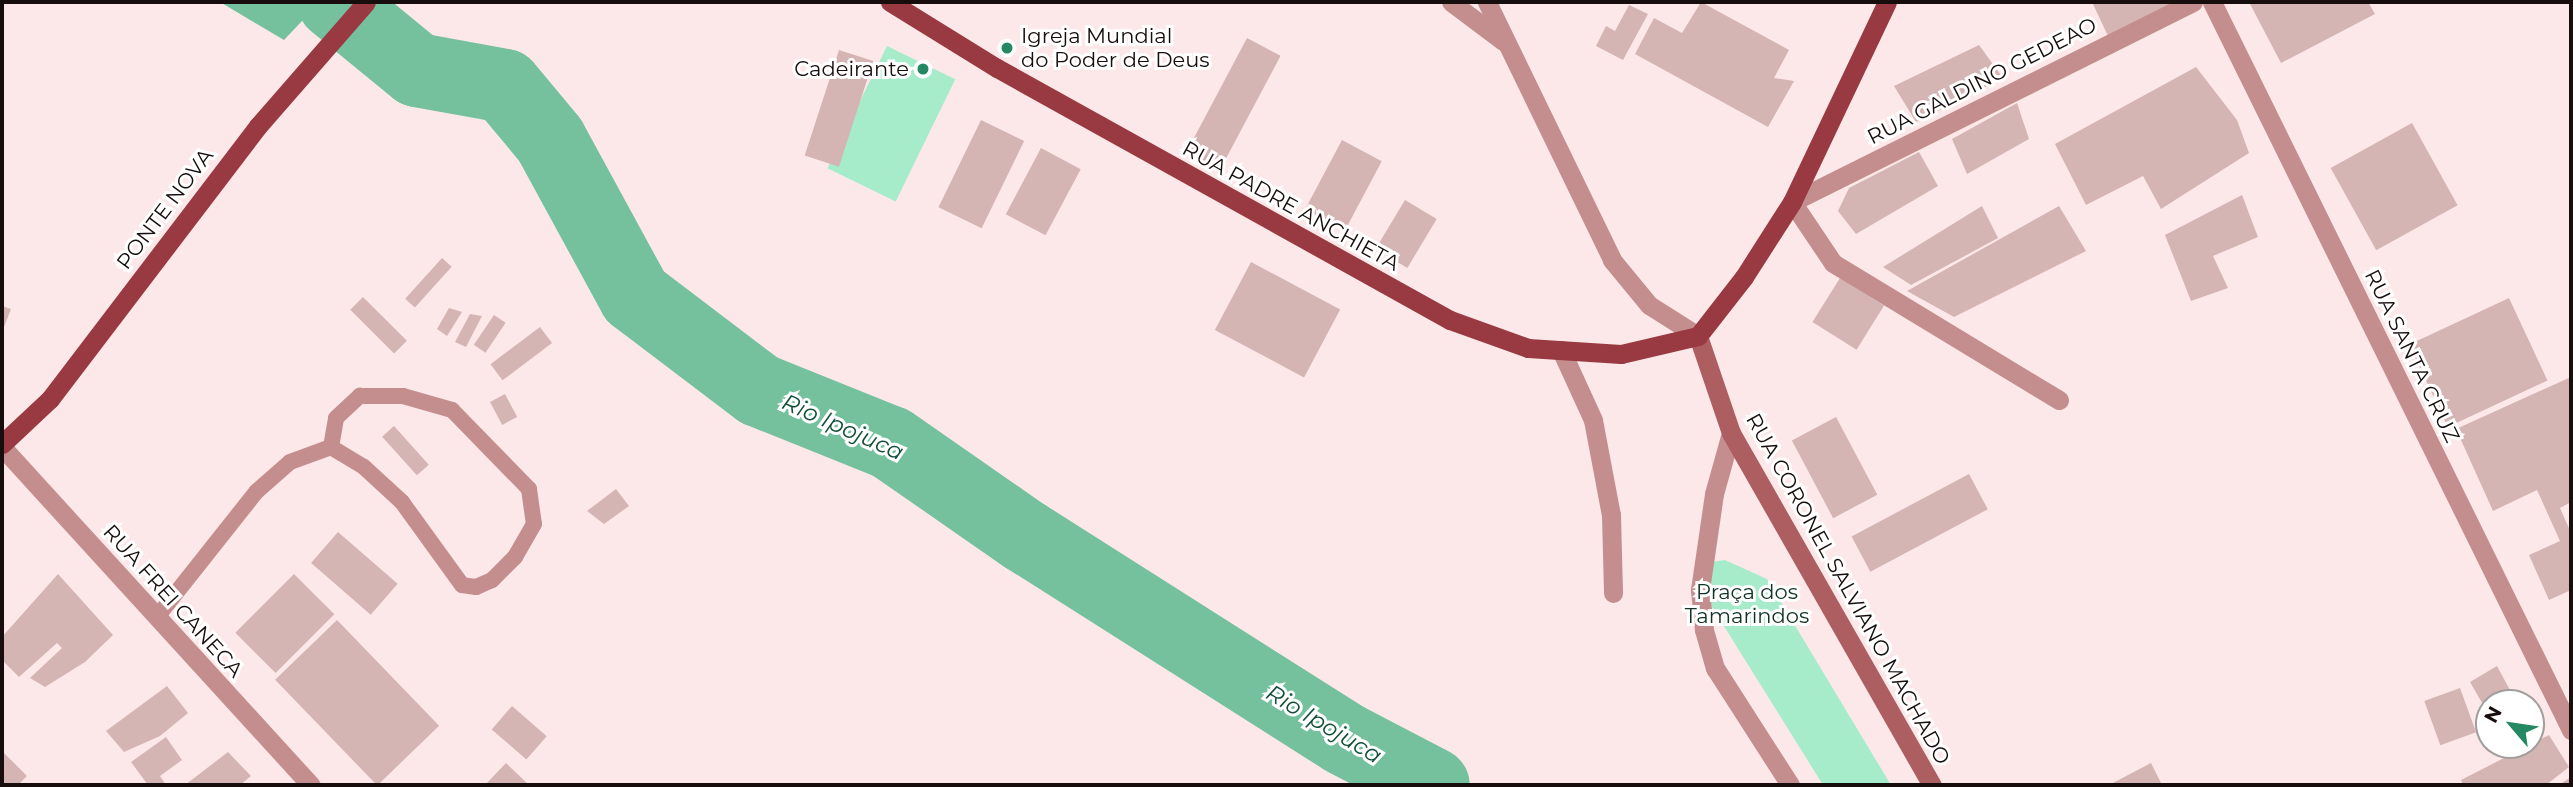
<!DOCTYPE html>
<html>
<head>
<meta charset="utf-8">
<style>
  body { margin:0 }
  #map { position:relative; width:2573px; height:787px; overflow:hidden; background:#fce8e8; font-family:Montserrat,sans-serif }
  div>[style] { position:absolute }
  .green>* { inset:0; background:#a6ecca; transform-origin:0 0 }
  .water>* { inset:0; background:#75c19e }
  .river>* { height:74px; margin:-37px; padding:0 37px; transform-origin:37px; border-radius:37px; background:#75c19e }
  .building>* { inset:0; background:#d4b5b4; transform-origin:0 0 }
  .service>* { height:16px; margin:-8px; padding:0 8px; transform-origin:8px; border-radius:8px; background:#c58e8e }
  .minor>* { height:19px; margin:-9.5px; padding:0 9.5px; transform-origin:9.5px; border-radius:9.5px; background:#c58e8e }
  .secondary>* { height:19px; margin:-9.5px; padding:0 9.5px; transform-origin:9.5px; border-radius:9.5px; background:#ad5e61 }
  .primary>* { height:19px; margin:-9.5px; padding:0 9.5px; transform-origin:9.5px; border-radius:9.5px; background:#993941 }
  .dots>* { width:19px; height:19px; translate:-50% -50%; box-sizing:border-box; border:4px solid #fff; border-radius:50% }
  span { translate:-50% -50%; white-space:nowrap; text-align:center; line-height:1.15; -webkit-text-stroke:6px #fff; paint-order:stroke }
  .poi-label { font-size:21px; color:#170d0d }
  .left { translate:0 -50%; text-align:left }
  .right { translate:-100% -50%; text-align:right }
  .street-label { font-size:21px; color:#170d0d }
  .park-label { font-size:21px; color:#103324 }
  .water-label { font-size:23px; color:#145039; font-style:italic }
  .frame { position:absolute; inset:0; border:4px solid #170d0d; pointer-events:none }
  .north { position:absolute; left:2475px; top:689px; width:70px; height:70px; box-sizing:border-box; background:#fff; border:2px solid #a29e9e; border-radius:50%; rotate:299deg; font-size:19px; font-weight:700; line-height:28px; text-align:center; color:#170d0d }
  .north::after { content:''; display:block; margin:auto; width:24px; height:32px; background:#248862; clip-path:polygon(50% 0,100% 100%,50% 72%,0 100%) }
</style>
</head>
<body>
<div id="map">
  <div class="green">
    <i style="left:887px;top:46px;width:76px;height:136px;rotate:26deg"></i>
    <i style="clip-path:polygon(1725px 560px,1767px 579px,1891px 785px,1823px 785px,1704px 594px,1705px 563px)"></i>
  </div>
  <div class="water">
    <i style="clip-path:polygon(220px 2px,320px 2px,284px 40px)"></i>
  </div>
  <div class="river">
    <i style="left:334px;top:2px;width:107px;rotate:39.3deg"></i>
    <i style="left:417px;top:70px;width:89px;rotate:10.3deg"></i>
    <i style="left:505px;top:86px;width:70px;rotate:50.2deg"></i>
    <i style="left:550px;top:140px;width:178px;rotate:61.4deg"></i>
    <i style="left:635px;top:296px;width:156px;rotate:37.2deg"></i>
    <i style="left:759px;top:390px;width:142px;rotate:21.9deg"></i>
    <i style="left:891px;top:443px;width:163px;rotate:34.8deg"></i>
    <i style="left:1025px;top:536px;width:379px;rotate:32.4deg"></i>
    <i style="left:1345px;top:739px;width:99px;rotate:27.6deg"></i>
  </div>
  <div class="building">
    <i style="clip-path:polygon(1701px 2px,1789px 50px,1774px 78px,1794px 81px,1768px 127px,1635px 54px,1654px 18px,1682px 33px)"></i>
    <i style="clip-path:polygon(2086px 2px,2177px 2px,2108px 36px,2092px 2px)"></i>
    <i style="clip-path:polygon(2249px 2px,2368px 2px,2375px 14px,2281px 63px)"></i>
    <i style="clip-path:polygon(1629px 5px,1648px 14px,1623px 60px,1596px 46px,1606px 26px,1615px 31px)"></i>
    <i style="left:1247px;top:38px;width:38px;height:129px;rotate:28deg"></i>
    <i style="clip-path:polygon(1979px 45px,2003px 78px,1916px 122px,1894px 86px)"></i>
    <i style="left:839px;top:50px;width:36px;height:111px;rotate:18deg"></i>
    <i style="clip-path:polygon(2196px 67px,2237px 120px,2249px 153px,2161px 209px,2143px 176px,2086px 205px,2055px 144px)"></i>
    <i style="clip-path:polygon(2017px 103px,2029px 139px,1967px 174px,1952px 139px)"></i>
    <i style="left:981px;top:120px;width:48px;height:97px;rotate:26deg"></i>
    <i style="left:2412px;top:123px;width:94px;height:93px;rotate:61deg"></i>
    <i style="left:1342px;top:140px;width:45px;height:79px;rotate:28deg"></i>
    <i style="left:1041px;top:148px;width:45px;height:75px;rotate:28deg"></i>
    <i style="clip-path:polygon(1919px 152px,1938px 186px,1856px 234px,1838px 211px,1849px 188px)"></i>
    <i style="clip-path:polygon(2242px 195px,2258px 237px,2213px 256px,2228px 288px,2191px 301px,2165px 235px)"></i>
    <i style="left:1405px;top:200px;width:37px;height:57px;rotate:31deg"></i>
    <i style="clip-path:polygon(1982px 206px,1998px 238px,1911px 285px,1883px 267px)"></i>
    <i style="clip-path:polygon(2059px 206px,2086px 251px,1954px 317px,1907px 291px)"></i>
    <i style="left:442px;top:258px;width:13px;height:55px;rotate:42deg"></i>
    <i style="left:1251px;top:262px;width:101px;height:77px;rotate:28deg"></i>
    <i style="left:1840px;top:278px;width:52px;height:52px;rotate:32deg"></i>
    <i style="left:363px;top:297px;width:62px;height:18px;rotate:45deg"></i>
    <i style="left:2509px;top:298px;width:91px;height:110px;rotate:65deg"></i>
    <i style="clip-path:polygon(2px 306px,11px 309px,2px 332px)"></i>
    <i style="clip-path:polygon(449px 308px,462px 312px,447px 336px,437px 329px)"></i>
    <i style="clip-path:polygon(470px 314px,482px 316px,466px 347px,455px 342px)"></i>
    <i style="left:494px;top:315px;width:14px;height:36px;rotate:34deg"></i>
    <i style="left:540px;top:327px;width:20px;height:62px;rotate:53deg"></i>
    <i style="clip-path:polygon(2571px 377px,2571px 502px,2560px 508px,2571px 533px,2571px 590px,2549px 600px,2529px 555px,2560px 541px,2537px 490px,2493px 511px,2456px 429px)"></i>
    <i style="left:505px;top:394px;width:26px;height:17px;rotate:62deg"></i>
    <i style="left:1836px;top:417px;width:88px;height:50px;rotate:62deg"></i>
    <i style="left:394px;top:426px;width:52px;height:16px;rotate:48deg"></i>
    <i style="left:1969px;top:474px;width:40px;height:133px;rotate:62deg"></i>
    <i style="clip-path:polygon(616px 489px,629px 506px,604px 524px,587px 511px)"></i>
    <i style="left:338px;top:532px;width:79px;height:41px;rotate:41deg"></i>
    <i style="clip-path:polygon(58px 574px,113px 635px,85px 662px,45px 687px,30px 678px,62px 648px,57px 643px,19px 677px,2px 660px,2px 637px)"></i>
    <i style="left:294px;top:574px;width:57px;height:83px;rotate:45deg"></i>
    <i style="left:337px;top:620px;width:147px;height:86px;rotate:46deg"></i>
    <i style="clip-path:polygon(2497px 666px,2517px 703px,2489px 703px,2489px 715px,2470px 682px)"></i>
    <i style="clip-path:polygon(167px 686px,188px 713px,160px 736px,124px 752px,106px 731px)"></i>
    <i style="left:2460px;top:688px;width:47px;height:38px;rotate:70deg"></i>
    <i style="left:512px;top:706px;width:46px;height:31px;rotate:41deg"></i>
    <i style="clip-path:polygon(2549px 735px,2569px 767px,2546px 785px,2463px 785px,2461px 780px)"></i>
    <i style="clip-path:polygon(166px 737px,182px 760px,160px 776px,166px 785px,148px 785px,131px 762px)"></i>
    <i style="clip-path:polygon(2px 751px,27px 776px,18px 785px,2px 785px)"></i>
    <i style="clip-path:polygon(228px 752px,251px 776px,240px 785px,185px 785px)"></i>
    <i style="clip-path:polygon(506px 763px,529px 785px,485px 785px)"></i>
    <i style="clip-path:polygon(2151px 763px,2162px 785px,2109px 785px)"></i>
    <i style="clip-path:polygon(2571px 777px,2571px 785px,2559px 785px)"></i>
  </div>
  <div class="service">
    <i style="left:360px;top:396px;width:43px"></i>
    <i style="left:403px;top:396px;width:51px;rotate:15.9deg"></i>
    <i style="left:452px;top:410px;width:110px;rotate:45.7deg"></i>
    <i style="left:529px;top:489px;width:35px;rotate:82deg"></i>
    <i style="left:534px;top:524px;width:38px;rotate:120deg"></i>
    <i style="left:515px;top:557px;width:33px;rotate:135deg"></i>
    <i style="left:492px;top:580px;width:17px;rotate:156deg"></i>
    <i style="left:476px;top:587px;width:14px;rotate:-172deg"></i>
    <i style="left:462px;top:585px;width:102px;rotate:-125.9deg"></i>
    <i style="left:402px;top:502px;width:52px;rotate:-137.4deg"></i>
    <i style="left:364px;top:467px;width:39px;rotate:-149deg"></i>
    <i style="left:331px;top:447px;width:29px;rotate:-80deg"></i>
    <i style="left:336px;top:418px;width:33px;rotate:-43deg"></i>
    <i style="left:157px;top:617px;width:159px;rotate:-51.6deg"></i>
    <i style="left:256px;top:492px;width:45px;rotate:-41.4deg"></i>
    <i style="left:290px;top:462px;width:44px;rotate:-20.1deg"></i>
  </div>
  <div class="minor">
    <i style="left:1451px;top:2px;width:65px;rotate:36.9deg"></i>
    <i style="left:1487px;top:2px;width:287px;rotate:64.1deg"></i>
    <i style="left:1612px;top:260px;width:58px;rotate:50.6deg"></i>
    <i style="left:1649px;top:305px;width:58px;rotate:32.3deg"></i>
    <i style="left:2212px;top:2px;width:812px;rotate:63.75deg"></i>
    <i style="left:1561px;top:350px;width:77px;rotate:65.4deg"></i>
    <i style="left:1593px;top:420px;width:97px;rotate:79.3deg"></i>
    <i style="left:1611px;top:515px;width:78px;rotate:88.5deg"></i>
    <i style="left:2059px;top:400px;width:264px;rotate:-148.8deg"></i>
    <i style="left:1833px;top:263px;width:73px;rotate:-123.9deg"></i>
    <i style="left:1792px;top:202px;width:448px;rotate:-26.5deg"></i>
    <i style="left:1731px;top:433px;width:63px;rotate:105.6deg"></i>
    <i style="left:1714px;top:494px;width:97px;rotate:98.3deg"></i>
    <i style="left:1700px;top:590px;width:40px;rotate:84.3deg"></i>
    <i style="left:1704px;top:630px;width:40px;rotate:74deg"></i>
    <i style="left:1715px;top:668px;width:139px;rotate:57.3deg"></i>
    <i style="left:2px;top:447px;width:458px;rotate:47.6deg"></i>
  </div>
  <div class="secondary">
    <i style="left:1698px;top:336px;width:102px;rotate:71.2deg"></i>
    <i style="left:1731px;top:433px;width:405px;rotate:60.3deg"></i>
  </div>
  <div class="primary">
    <i style="left:890px;top:2px;width:126px;rotate:31.7deg"></i>
    <i style="left:997px;top:68px;width:518px;rotate:29.09deg"></i>
    <i style="left:1450px;top:320px;width:83px;rotate:19.7deg"></i>
    <i style="left:1528px;top:348px;width:93px;rotate:3.7deg"></i>
    <i style="left:1621px;top:354px;width:79px;rotate:-13.2deg"></i>
    <i style="left:1698px;top:336px;width:75px;rotate:-52.1deg"></i>
    <i style="left:1744px;top:277px;width:89px;rotate:-57.4deg"></i>
    <i style="left:1792px;top:202px;width:221px;rotate:-64.6deg"></i>
    <i style="left:2px;top:444px;width:66px;rotate:-43.2deg"></i>
    <i style="left:50px;top:399px;width:343px;rotate:-52.7deg"></i>
    <i style="left:258px;top:126px;width:164px;rotate:-48.9deg"></i>
  </div>
  <div class="dots">
    <i style="left:1007px;top:48px;background:#248862"></i>
    <i style="left:923px;top:69px;background:#248862"></i>
  </div>
  <div class="poi-label">
    <span class="left" style="left:1021px;top:48px">Igreja Mundial<br>do Poder de Deus</span>
    <span class="right" style="left:909px;top:69px">Cadeirante</span>
  </div>
  <div class="street-label">
    <span style="left:1982px;top:81px;rotate:-27deg">RUA GALDINO GEDEAO</span>
    <span style="left:1291px;top:206px;rotate:29deg">RUA PADRE ANCHIETA</span>
    <span style="left:165px;top:209px;rotate:-53deg">PONTE NOVA</span>
    <span style="left:2412px;top:356px;rotate:64deg">RUA SANTA CRUZ</span>
    <span style="left:1848px;top:589px;rotate:61deg">RUA CORONEL SALVIANO MACHADO</span>
    <span style="left:173px;top:601px;rotate:48deg">RUA FREI CANECA</span>
  </div>
  <div class="park-label">
    <span style="left:1747px;top:604px">Praça dos<br>Tamarindos</span>
  </div>
  <div class="water-label">
    <span style="left:843px;top:427px;rotate:24deg">Rio Ipojuca</span>
    <span style="left:1324px;top:724px;rotate:31deg">Rio Ipojuca</span>
  </div>
  <div class="frame"></div>
  <div class="north">N</div>
</div>
</body>
</html>
